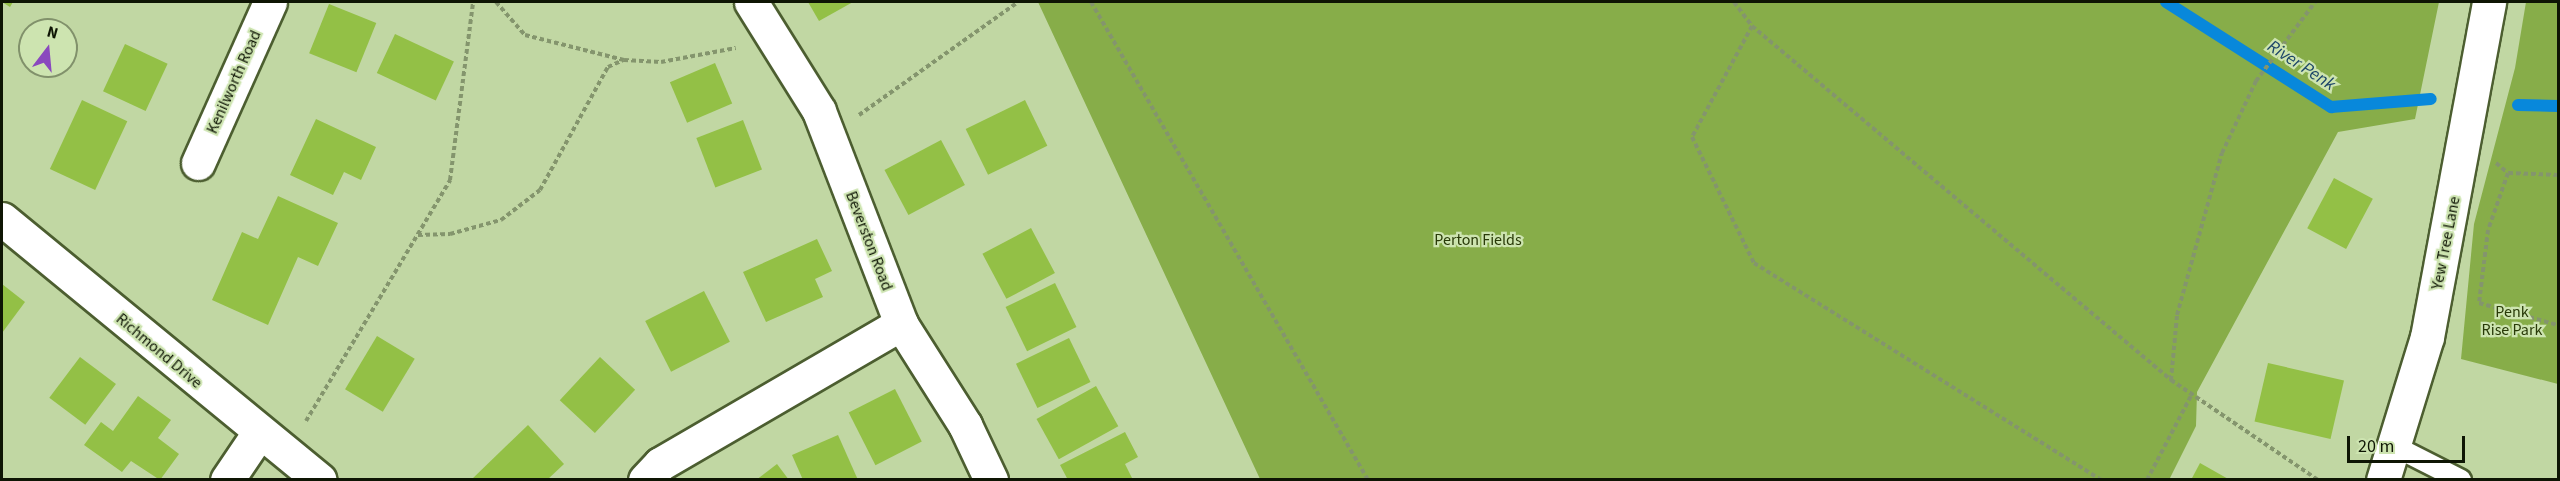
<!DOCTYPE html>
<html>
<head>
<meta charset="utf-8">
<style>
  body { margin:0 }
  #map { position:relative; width:2560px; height:481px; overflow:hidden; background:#c1d7a3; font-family:"Source Sans 3",sans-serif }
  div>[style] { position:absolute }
  .green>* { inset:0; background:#87ad49 }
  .stream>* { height:12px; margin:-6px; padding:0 6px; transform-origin:6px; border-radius:6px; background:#0888db }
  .building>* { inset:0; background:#93c046; transform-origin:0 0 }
  .path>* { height:4px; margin-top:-2px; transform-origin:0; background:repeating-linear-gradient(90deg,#84956d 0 4.5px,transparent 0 7.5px) }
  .roads { filter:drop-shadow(2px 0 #4c5e30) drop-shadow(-2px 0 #4c5e30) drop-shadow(0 2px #4c5e30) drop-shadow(0 -2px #4c5e30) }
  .service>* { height:20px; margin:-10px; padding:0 10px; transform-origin:10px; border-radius:10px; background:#fff }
  .minor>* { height:33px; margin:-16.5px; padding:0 16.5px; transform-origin:16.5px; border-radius:16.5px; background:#fff }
  .tertiary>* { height:33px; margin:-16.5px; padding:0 16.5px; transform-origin:16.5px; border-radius:16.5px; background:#fff }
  span { translate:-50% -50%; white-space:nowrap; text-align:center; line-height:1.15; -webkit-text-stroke:4.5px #cde4b0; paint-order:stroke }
  .street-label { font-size:16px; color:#0e1504 }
  .park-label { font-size:16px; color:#293a08 }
  .water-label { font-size:18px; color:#1c4568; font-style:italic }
  .frame { position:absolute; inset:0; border:3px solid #0e1504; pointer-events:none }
  .north { position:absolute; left:18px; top:18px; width:60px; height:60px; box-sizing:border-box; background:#cde4b0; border:2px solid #81916b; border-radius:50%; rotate:16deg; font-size:16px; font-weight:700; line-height:24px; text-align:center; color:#0e1504 }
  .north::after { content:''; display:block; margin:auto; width:21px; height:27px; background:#8a49be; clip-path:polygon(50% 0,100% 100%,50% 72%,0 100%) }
  .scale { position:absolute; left:2347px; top:436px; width:118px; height:27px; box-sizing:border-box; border:3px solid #0e1504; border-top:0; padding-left:8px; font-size:18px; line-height:21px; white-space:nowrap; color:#0e1504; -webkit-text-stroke:4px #cde4b0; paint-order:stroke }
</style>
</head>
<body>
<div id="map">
  <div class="green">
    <i style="clip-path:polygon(1038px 2px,2439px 2px,2415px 119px,2338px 132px,2197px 392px,2196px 426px,2169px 480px,1260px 479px)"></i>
    <i style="clip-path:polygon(2526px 2px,2558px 2px,2558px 384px,2461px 359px,2474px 224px,2515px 68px)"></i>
  </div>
  <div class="stream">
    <i style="left:2166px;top:2px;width:196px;rotate:32.5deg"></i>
    <i style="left:2331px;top:107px;width:100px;rotate:-4.6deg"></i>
    <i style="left:2518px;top:105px;width:40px;rotate:1.4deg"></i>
  </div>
  <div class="building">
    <i style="clip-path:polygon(2px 2px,13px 2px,10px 7px)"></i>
    <i style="clip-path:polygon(808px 2px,853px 2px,819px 21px)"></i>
    <i style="left:329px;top:4px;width:51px;height:53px;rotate:22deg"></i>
    <i style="left:395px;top:34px;width:65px;height:43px;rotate:25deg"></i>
    <i style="left:125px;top:44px;width:47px;height:52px;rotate:25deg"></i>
    <i style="left:715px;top:63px;width:44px;height:49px;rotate:67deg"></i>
    <i style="left:82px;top:100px;width:50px;height:76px;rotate:25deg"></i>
    <i style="left:1025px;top:100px;width:51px;height:66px;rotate:64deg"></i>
    <i style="clip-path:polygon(316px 119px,376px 147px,361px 180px,344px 172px,333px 195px,290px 175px)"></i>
    <i style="left:743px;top:120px;width:53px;height:50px;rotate:69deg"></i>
    <i style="left:941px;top:140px;width:51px;height:64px;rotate:62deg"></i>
    <i style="left:2334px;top:178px;width:44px;height:57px;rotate:28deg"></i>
    <i style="clip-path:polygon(278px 196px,338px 223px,318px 266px,298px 257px,268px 325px,212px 300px,242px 232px,258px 239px)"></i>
    <i style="left:1031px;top:228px;width:51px;height:55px;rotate:62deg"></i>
    <i style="clip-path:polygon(817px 239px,832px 271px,815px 279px,823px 297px,766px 322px,743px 272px)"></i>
    <i style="left:1055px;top:283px;width:49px;height:55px;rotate:64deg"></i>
    <i style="clip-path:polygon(2px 284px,25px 302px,2px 333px)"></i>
    <i style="left:704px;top:291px;width:57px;height:66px;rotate:63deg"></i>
    <i style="left:377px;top:336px;width:44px;height:62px;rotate:31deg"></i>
    <i style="left:1069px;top:338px;width:49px;height:59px;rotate:64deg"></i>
    <i style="left:80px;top:357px;width:45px;height:51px;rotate:37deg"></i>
    <i style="left:600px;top:357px;width:48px;height:59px;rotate:43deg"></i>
    <i style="left:2268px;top:363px;width:78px;height:60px;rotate:13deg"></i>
    <i style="left:1096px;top:386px;width:46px;height:68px;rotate:61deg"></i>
    <i style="left:895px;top:389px;width:59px;height:52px;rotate:63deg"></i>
    <i style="clip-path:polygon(138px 396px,171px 420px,158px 438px,179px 454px,160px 480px,131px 461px,122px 472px,84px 445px,101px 422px,113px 431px)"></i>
    <i style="clip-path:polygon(528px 425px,564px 464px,547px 480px,471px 480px)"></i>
    <i style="clip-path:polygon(1125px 432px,1138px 457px,1125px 464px,1133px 480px,1068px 480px,1060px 465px)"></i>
    <i style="clip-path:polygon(838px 435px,858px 480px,803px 480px,792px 455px)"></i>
    <i style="clip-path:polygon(2200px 463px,2230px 480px,2191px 480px)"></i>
    <i style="clip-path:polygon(777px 464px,789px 480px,756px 480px)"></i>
  </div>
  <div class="path">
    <i style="left:496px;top:2px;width:44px;rotate:48.7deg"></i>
    <i style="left:525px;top:35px;width:102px;rotate:14.2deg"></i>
    <i style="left:624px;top:60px;width:37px;rotate:3deg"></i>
    <i style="left:661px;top:62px;width:76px;rotate:-10.6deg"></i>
    <i style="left:1091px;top:2px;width:552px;rotate:59.91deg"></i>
    <i style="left:1734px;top:2px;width:30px;rotate:53deg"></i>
    <i style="left:1752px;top:26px;width:549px;rotate:40.19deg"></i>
    <i style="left:2171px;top:380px;width:178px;rotate:34.2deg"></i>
    <i style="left:1752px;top:26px;width:126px;rotate:118.4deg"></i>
    <i style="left:1692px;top:137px;width:140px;rotate:63.8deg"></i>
    <i style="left:1754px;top:263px;width:409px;rotate:32deg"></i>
    <i style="left:859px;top:115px;width:195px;rotate:-35.4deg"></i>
    <i style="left:2496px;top:163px;width:16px;rotate:40deg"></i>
    <i style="left:2558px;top:175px;width:50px;rotate:-177.7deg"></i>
    <i style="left:2508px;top:173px;width:60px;rotate:109.3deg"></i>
    <i style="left:2488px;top:230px;width:74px;rotate:97deg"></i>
    <i style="left:2479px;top:303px;width:82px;rotate:15.6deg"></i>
    <i style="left:418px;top:235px;width:32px;rotate:-2deg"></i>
    <i style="left:450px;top:234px;width:53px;rotate:-15.4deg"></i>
    <i style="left:501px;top:220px;width:49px;rotate:-37.6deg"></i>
    <i style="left:540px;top:190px;width:141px;rotate:-61.1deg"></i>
    <i style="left:608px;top:67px;width:17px;rotate:-25deg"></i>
    <i style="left:2171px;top:380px;width:65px;rotate:-84.7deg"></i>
    <i style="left:2177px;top:315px;width:168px;rotate:-74.5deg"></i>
    <i style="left:2222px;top:153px;width:80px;rotate:-64.7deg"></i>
    <i style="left:2256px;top:81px;width:99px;rotate:-53.2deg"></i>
    <i style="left:306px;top:421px;width:281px;rotate:-59.1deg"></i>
    <i style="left:450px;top:180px;width:179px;rotate:-82.6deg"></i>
    <i style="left:2147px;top:480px;width:97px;rotate:-62.4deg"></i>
  </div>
  <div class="roads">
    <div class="service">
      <i style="left:2396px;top:447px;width:73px;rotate:26.9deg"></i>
    </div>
    <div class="minor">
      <i style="left:751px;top:2px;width:128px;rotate:58deg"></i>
      <i style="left:819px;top:111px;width:228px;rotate:68.9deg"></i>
      <i style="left:901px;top:324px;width:120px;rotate:57.6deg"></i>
      <i style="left:965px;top:425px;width:61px;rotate:64.7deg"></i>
      <i style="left:198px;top:163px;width:176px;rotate:-65.9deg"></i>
      <i style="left:2px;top:219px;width:411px;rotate:39.4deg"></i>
      <i style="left:227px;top:480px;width:55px;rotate:-56deg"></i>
      <i style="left:645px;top:480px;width:22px;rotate:-47deg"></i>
      <i style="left:660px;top:464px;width:279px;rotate:-30.2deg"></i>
    </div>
    <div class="tertiary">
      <i style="left:2383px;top:480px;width:150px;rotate:-72.9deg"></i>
      <i style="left:2427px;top:337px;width:341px;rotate:-79.5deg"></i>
    </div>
  </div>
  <div class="street-label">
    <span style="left:234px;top:82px;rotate:-66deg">Kenilworth Road</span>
    <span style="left:869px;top:241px;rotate:69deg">Beverston Road</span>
    <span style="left:2446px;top:243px;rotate:-79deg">Yew Tree Lane</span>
    <span style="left:159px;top:351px;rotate:40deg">Richmond Drive</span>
  </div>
  <div class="park-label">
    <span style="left:1478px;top:240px">Perton Fields</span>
    <span style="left:2512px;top:321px">Penk<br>Rise Park</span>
  </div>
  <div class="water-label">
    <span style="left:2301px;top:66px;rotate:33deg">River Penk</span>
  </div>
  <div class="frame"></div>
  <div class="north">N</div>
  <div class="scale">20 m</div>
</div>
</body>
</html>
